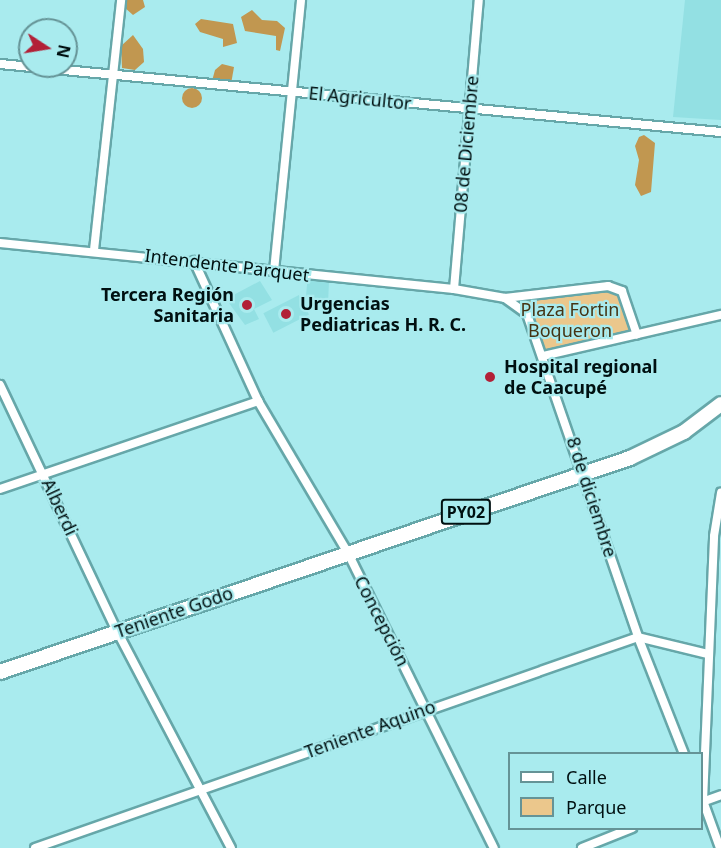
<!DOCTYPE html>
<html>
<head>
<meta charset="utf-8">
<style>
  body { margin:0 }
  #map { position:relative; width:721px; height:848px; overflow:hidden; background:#a9ebee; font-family:"Noto Sans",sans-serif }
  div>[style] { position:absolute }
  .built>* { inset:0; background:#93e0e3; transform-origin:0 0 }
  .green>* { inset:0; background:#ebc78c }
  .forest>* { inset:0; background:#c19750 }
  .round { border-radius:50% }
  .roads { filter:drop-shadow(2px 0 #66a7a9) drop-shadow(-2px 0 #66a7a9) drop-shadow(0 2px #66a7a9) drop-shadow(0 -2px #66a7a9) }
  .minor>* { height:8px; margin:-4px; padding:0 4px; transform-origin:4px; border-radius:4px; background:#fff }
  .primary>* { height:14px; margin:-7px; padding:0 7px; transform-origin:7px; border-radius:7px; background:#fff }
  .dots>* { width:16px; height:16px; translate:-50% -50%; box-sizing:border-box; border:3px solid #a9ebee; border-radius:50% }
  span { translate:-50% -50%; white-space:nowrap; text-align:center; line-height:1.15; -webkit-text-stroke:4.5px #a9ebee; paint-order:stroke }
  .shield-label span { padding:2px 4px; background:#a9ebee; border:2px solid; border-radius:4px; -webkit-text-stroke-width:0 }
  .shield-label { font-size:16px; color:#001011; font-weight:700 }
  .street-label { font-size:18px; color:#001011 }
  .poi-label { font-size:18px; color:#001011; font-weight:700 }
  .right { translate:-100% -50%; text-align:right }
  .left { translate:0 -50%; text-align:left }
  .park-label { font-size:18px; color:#453414 }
  .legend { position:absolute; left:508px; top:752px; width:195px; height:78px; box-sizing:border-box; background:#a9ebee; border:2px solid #659396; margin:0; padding:8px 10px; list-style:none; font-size:18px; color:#001011 }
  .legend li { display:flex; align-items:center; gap:12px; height:30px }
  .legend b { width:30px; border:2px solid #659396 }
  .north { position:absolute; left:18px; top:18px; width:60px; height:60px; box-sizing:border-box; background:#a9ebee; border:2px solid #659396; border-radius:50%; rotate:102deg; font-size:16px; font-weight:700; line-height:24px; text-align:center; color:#001011 }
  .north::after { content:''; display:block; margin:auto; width:21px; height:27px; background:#b22037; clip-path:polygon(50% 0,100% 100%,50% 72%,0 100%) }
</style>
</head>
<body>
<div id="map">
  <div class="built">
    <i style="clip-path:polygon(685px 0,721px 0,721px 120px,673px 117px)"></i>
    <i style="clip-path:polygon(308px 274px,329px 281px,328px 304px,306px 296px)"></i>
    <i style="clip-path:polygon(260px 281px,272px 300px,254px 309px,259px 319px,245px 325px,226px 299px)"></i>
    <i style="left:299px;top:295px;width:22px;height:40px;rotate:63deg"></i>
  </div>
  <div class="green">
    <i style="clip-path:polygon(608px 286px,622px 291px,637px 335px,543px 356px,527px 314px,505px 298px)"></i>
  </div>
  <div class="forest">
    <i style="clip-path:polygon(124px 0,143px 0,145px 7px,133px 15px,124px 7px)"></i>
    <i style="clip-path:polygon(252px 10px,262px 20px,277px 21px,285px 28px,280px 51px,276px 50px,276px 36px,245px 31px,241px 17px)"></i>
    <i style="clip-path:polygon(201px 19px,233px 24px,237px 43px,223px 47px,223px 39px,200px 32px,195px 24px)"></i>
    <i style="clip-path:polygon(133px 35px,143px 49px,144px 62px,135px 70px,122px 68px,121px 46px)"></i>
    <i style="clip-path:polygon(222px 64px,234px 67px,231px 84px,212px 81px,215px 70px)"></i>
    <i class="round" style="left:182px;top:88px;width:20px;height:20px"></i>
    <i style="clip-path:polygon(644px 135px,655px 143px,651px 192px,641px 196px,635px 185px,639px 160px,635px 146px,639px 137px)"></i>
  </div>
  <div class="roads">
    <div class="minor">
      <i style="left:0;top:64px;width:724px;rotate:5.39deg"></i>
      <i style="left:0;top:243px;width:456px;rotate:5.8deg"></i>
      <i style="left:454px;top:289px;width:52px;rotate:10deg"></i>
      <i style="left:505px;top:298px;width:27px;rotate:36deg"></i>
      <i style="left:527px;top:314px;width:342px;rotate:71deg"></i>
      <i style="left:638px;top:637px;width:126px;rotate:68.5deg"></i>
      <i style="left:94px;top:250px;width:251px;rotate:-83.8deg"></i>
      <i style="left:194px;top:261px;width:154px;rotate:65.4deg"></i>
      <i style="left:258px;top:401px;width:177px;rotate:59.4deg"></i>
      <i style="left:348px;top:553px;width:329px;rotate:63.7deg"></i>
      <i style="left:274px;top:271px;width:272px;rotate:-84.3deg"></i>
      <i style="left:454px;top:289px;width:290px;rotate:-85.1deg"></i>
      <i style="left:505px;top:298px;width:104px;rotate:-6.6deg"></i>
      <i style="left:608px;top:286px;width:15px;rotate:20deg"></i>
      <i style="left:622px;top:291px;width:46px;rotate:71.2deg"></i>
      <i style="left:543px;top:356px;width:183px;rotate:-13deg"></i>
      <i style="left:0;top:385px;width:272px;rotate:64.6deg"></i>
      <i style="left:117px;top:631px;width:245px;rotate:62.3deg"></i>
      <i style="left:0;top:489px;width:273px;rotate:-18.8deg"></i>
      <i style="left:702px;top:798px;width:53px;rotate:70.2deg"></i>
      <i style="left:703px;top:801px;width:265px;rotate:-87.6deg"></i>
      <i style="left:714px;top:536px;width:44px;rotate:-80.8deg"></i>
      <i style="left:702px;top:802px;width:20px;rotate:-20deg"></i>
      <i style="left:35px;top:848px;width:639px;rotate:-19.29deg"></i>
      <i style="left:638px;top:637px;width:72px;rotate:13.7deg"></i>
      <i style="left:582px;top:848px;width:54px;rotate:-21.8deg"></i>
    </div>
    <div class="primary">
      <i style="left:0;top:672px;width:665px;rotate:-18.76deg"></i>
      <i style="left:630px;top:458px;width:60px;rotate:-25.7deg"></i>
      <i style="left:684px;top:432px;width:46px;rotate:-37.1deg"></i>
    </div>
  </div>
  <div class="dots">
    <i style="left:247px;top:305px;background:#b22037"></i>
    <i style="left:286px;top:314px;background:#b22037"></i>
    <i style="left:490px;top:377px;background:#b22037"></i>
  </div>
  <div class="shield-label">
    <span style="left:466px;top:512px">PY02</span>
  </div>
  <div class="street-label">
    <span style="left:360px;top:98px;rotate:6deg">El Agricultor</span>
    <span style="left:466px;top:144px;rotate:-85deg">08 de Diciembre</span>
    <span style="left:227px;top:265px;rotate:7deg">Intendente Parquet</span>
    <span style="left:592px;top:497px;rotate:72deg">8 de diciembre</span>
    <span style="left:60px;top:507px;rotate:65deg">Alberdi</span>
    <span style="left:174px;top:612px;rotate:-19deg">Teniente Godo</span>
    <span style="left:382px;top:621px;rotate:63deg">Concepción</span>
    <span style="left:370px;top:729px;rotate:-20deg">Teniente Aquino</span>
  </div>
  <div class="poi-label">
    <span class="right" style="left:234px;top:305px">Tercera Región<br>Sanitaria</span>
    <span class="left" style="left:300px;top:314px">Urgencias<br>Pediatricas H. R. C.</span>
    <span class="left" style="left:504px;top:377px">Hospital regional<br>de Caacupé</span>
  </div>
  <div class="park-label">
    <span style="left:570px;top:320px">Plaza Fortin<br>Boqueron</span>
  </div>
  <ul class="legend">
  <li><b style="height:8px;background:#fff"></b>Calle</li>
  <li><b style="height:16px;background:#ebc78c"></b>Parque</li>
  </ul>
  <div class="north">N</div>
</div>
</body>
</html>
